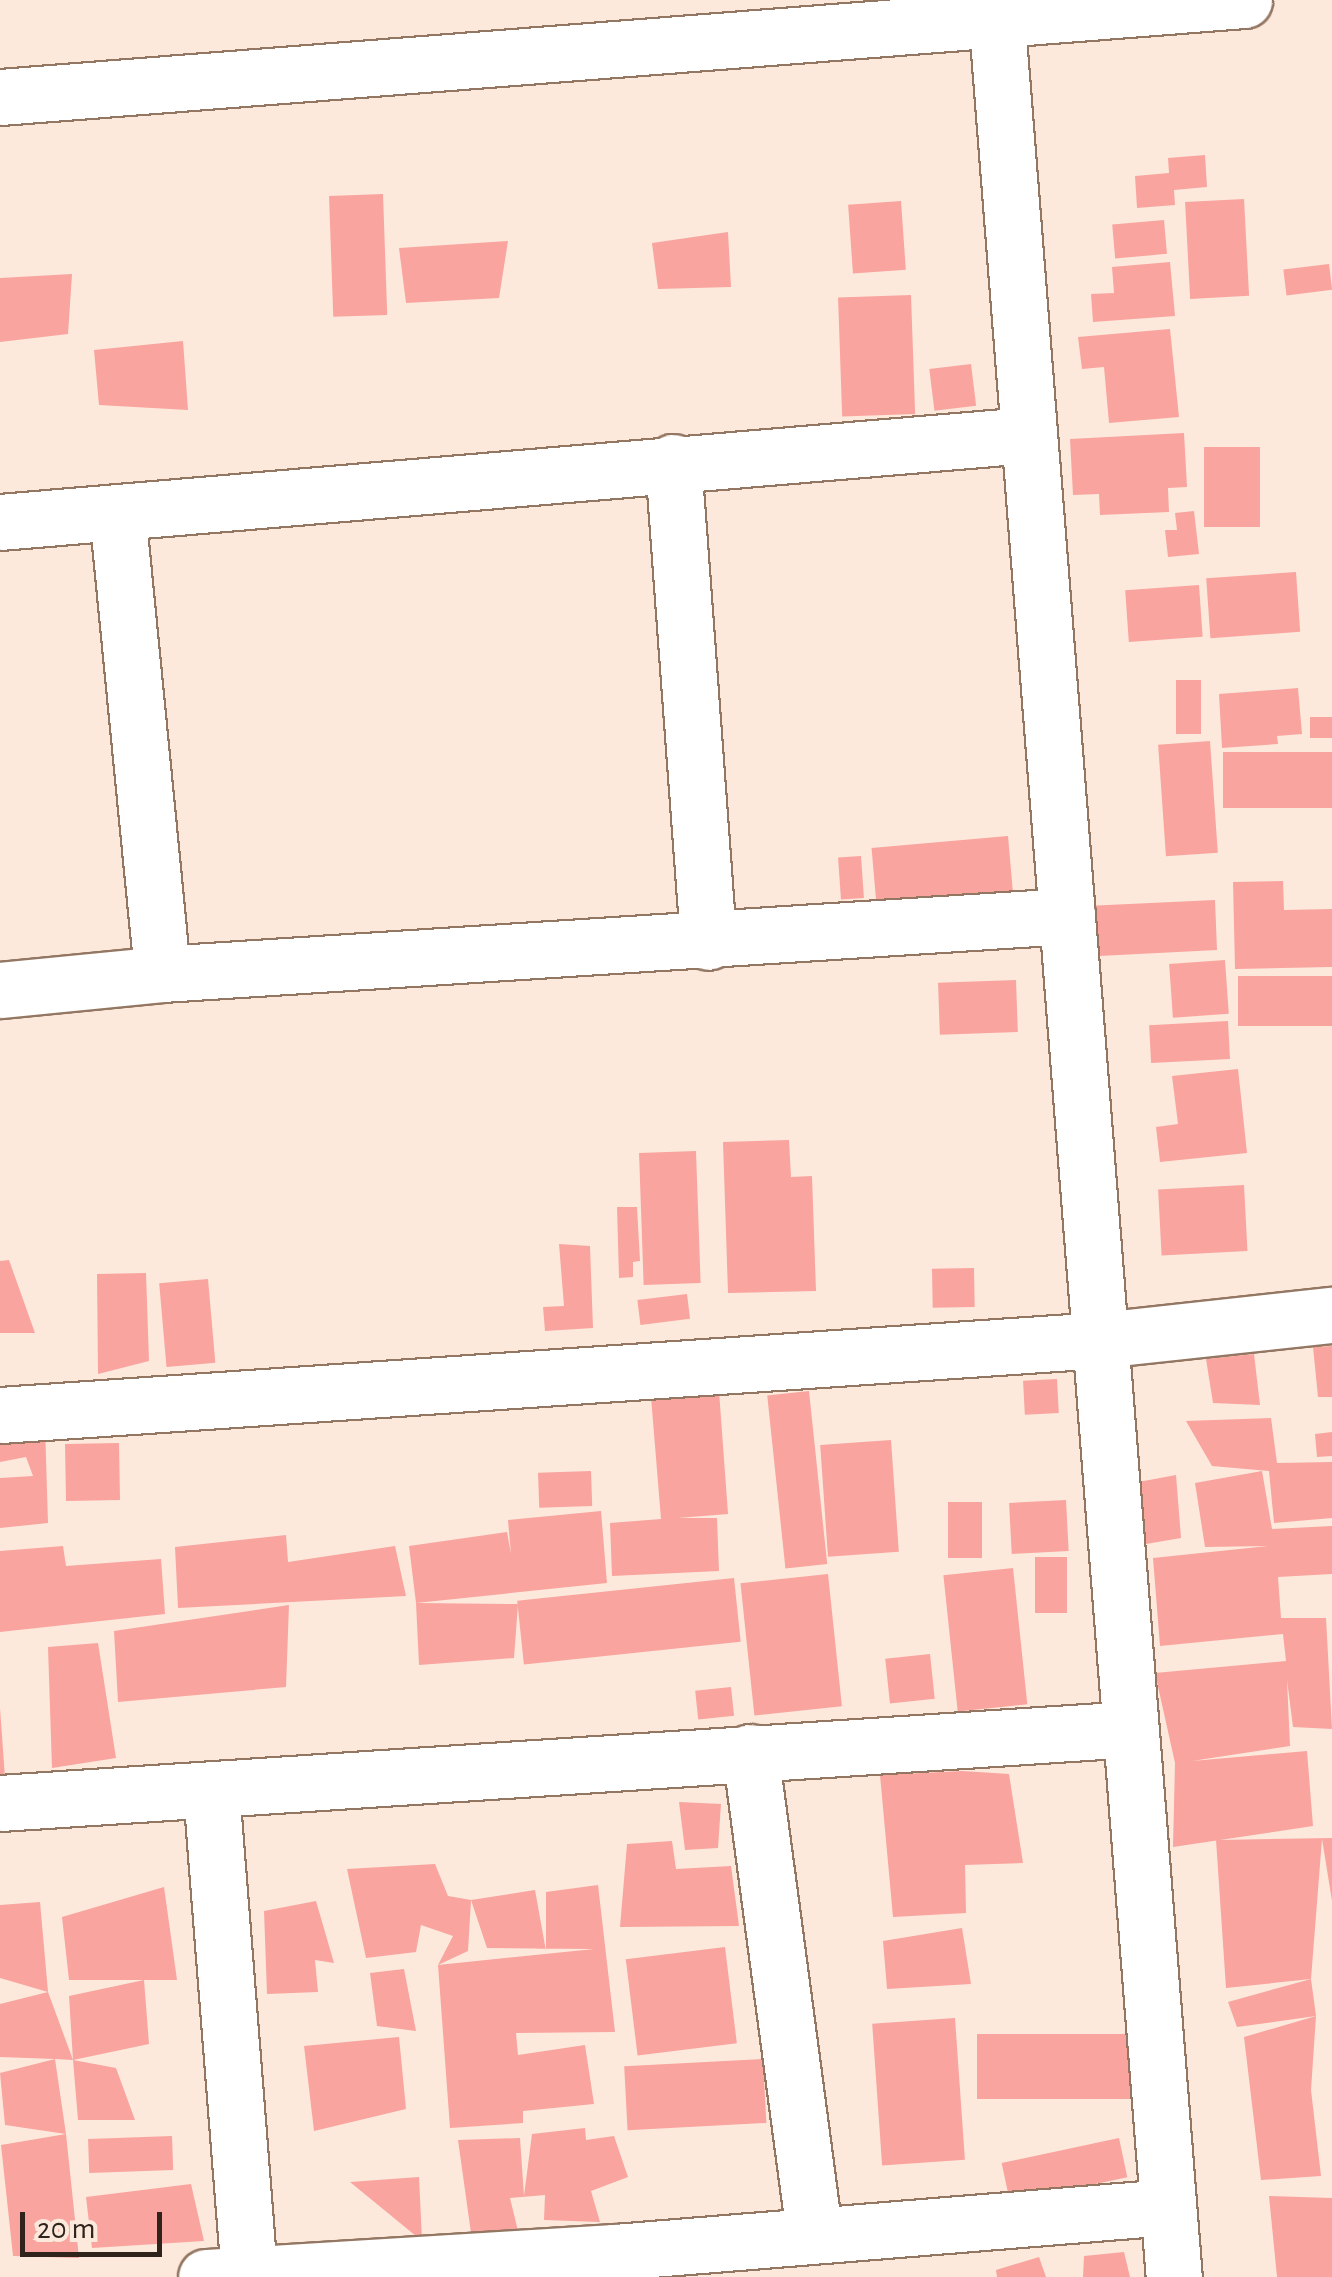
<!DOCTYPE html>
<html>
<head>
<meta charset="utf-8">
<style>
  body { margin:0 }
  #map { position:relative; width:1332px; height:2277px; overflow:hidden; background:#fce9dc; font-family:"Alegreya Sans",sans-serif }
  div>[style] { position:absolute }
  .building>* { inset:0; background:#f9a49f; transform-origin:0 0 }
  .roads { filter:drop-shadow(2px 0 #947763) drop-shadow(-2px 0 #947763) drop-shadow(0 2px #947763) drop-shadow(0 -2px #947763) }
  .minor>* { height:55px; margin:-27.5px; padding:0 27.5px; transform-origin:27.5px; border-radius:27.5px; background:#fff }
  span { translate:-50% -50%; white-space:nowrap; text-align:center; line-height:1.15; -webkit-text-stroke:8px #fce9dc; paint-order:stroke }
  .scale { position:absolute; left:20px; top:2212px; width:142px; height:45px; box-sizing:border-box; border:5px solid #2f231b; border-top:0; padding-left:12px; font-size:30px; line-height:35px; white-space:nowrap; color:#2f231b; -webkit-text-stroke:8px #fce9dc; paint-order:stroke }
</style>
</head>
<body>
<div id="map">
  <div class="building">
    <i style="clip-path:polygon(1205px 155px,1207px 187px,1174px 190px,1175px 205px,1137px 208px,1135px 176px,1169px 173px,1168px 158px)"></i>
    <i style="left:383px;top:194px;width:121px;height:54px;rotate:88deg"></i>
    <i style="left:1244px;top:199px;width:97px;height:59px;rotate:87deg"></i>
    <i style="left:901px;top:201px;width:69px;height:53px;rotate:86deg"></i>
    <i style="left:1164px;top:220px;width:34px;height:52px;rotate:85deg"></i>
    <i style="clip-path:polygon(728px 232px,731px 287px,658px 289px,652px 243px)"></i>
    <i style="clip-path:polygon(508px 241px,499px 298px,406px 303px,399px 248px)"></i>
    <i style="clip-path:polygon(1170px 262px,1175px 316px,1093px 322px,1091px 294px,1114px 293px,1112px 267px)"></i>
    <i style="left:1329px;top:264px;width:26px;height:46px;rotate:83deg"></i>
    <i style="clip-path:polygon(72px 274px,68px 334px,0 342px,0 278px)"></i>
    <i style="left:911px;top:295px;width:119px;height:73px;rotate:88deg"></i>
    <i style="clip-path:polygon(1170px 329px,1179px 417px,1109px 423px,1104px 367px,1082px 369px,1078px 337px)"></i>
    <i style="clip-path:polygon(183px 341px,188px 410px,99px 405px,94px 350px)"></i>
    <i style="left:971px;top:364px;width:42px;height:42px;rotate:83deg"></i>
    <i style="clip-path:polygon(1184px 433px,1187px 487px,1168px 488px,1169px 512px,1100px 515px,1099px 494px,1073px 495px,1070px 439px)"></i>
    <i style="left:1204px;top:447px;width:56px;height:80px"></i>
    <i style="clip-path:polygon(1194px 511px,1199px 554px,1168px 557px,1165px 530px,1177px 530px,1175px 513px)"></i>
    <i style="left:1296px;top:572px;width:60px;height:90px;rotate:86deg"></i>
    <i style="left:1199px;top:585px;width:52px;height:74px;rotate:86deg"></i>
    <i style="left:1201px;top:680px;width:54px;height:25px;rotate:90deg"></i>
    <i style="clip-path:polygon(1298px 688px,1302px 734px,1277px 736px,1278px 744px,1222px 748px,1219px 694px)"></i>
    <i style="left:1332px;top:717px;width:21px;height:22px;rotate:90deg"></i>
    <i style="left:1210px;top:741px;width:112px;height:52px;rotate:86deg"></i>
    <i style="left:1332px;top:752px;width:56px;height:109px;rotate:90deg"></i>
    <i style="left:1008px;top:836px;width:56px;height:137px;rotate:85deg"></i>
    <i style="left:861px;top:856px;width:42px;height:23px;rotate:86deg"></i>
    <i style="clip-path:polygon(1283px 881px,1284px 910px,1332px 909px,1332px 967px,1235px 969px,1233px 882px)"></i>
    <i style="clip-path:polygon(1215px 900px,1217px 950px,1099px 956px,1098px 942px,1088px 942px,1086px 906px)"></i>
    <i style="left:1225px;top:960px;width:54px;height:56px;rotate:86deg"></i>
    <i style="left:1332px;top:976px;width:50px;height:94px;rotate:90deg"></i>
    <i style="left:1016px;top:980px;width:52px;height:78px;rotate:88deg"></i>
    <i style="left:1228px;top:1021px;width:38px;height:79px;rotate:87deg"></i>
    <i style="clip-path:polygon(1238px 1069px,1247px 1153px,1160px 1162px,1156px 1127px,1178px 1124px,1172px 1076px)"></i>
    <i style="clip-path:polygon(789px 1140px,791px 1177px,812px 1176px,816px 1291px,728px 1293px,723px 1142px)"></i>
    <i style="left:696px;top:1151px;width:132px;height:57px;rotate:88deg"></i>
    <i style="left:1244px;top:1185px;width:66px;height:86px;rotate:87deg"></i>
    <i style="clip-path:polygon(617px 1207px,637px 1207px,640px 1261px,633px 1262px,633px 1277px,619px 1278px)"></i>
    <i style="clip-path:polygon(559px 1244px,590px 1246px,593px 1328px,545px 1331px,543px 1307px,564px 1306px)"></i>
    <i style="clip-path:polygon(9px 1260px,35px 1333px,0 1333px,0 1261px)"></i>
    <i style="left:974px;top:1268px;width:39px;height:42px;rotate:89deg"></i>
    <i style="clip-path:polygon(146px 1273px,149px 1361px,98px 1374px,97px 1274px)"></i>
    <i style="left:208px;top:1279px;width:84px;height:49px;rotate:85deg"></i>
    <i style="left:687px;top:1294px;width:25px;height:50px;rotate:83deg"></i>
    <i style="clip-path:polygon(1332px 1346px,1332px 1397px,1318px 1397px,1313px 1347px)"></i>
    <i style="clip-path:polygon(1254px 1354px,1260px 1405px,1213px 1403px,1206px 1359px)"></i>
    <i style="left:1057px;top:1379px;width:34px;height:34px;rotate:87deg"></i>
    <i style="clip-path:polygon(719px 1391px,728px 1514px,678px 1518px,717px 1518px,719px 1571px,612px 1576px,610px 1523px,661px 1519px,651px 1397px)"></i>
    <i style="left:809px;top:1391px;width:174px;height:42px;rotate:84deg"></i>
    <i style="clip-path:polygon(1271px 1418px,1277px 1463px,1332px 1462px,1332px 1518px,1274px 1523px,1269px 1471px,1212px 1466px,1186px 1421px)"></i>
    <i style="clip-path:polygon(45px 1426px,48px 1523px,0 1528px,0 1478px,33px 1476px,26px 1457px,0 1462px,0 1435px)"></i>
    <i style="clip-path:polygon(1332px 1432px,1332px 1456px,1317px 1457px,1315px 1434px)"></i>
    <i style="left:891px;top:1440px;width:112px;height:71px;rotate:86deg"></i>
    <i style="left:119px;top:1443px;width:57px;height:54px;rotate:89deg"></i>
    <i style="left:591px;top:1471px;width:35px;height:53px;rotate:88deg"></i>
    <i style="clip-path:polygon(1262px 1471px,1272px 1529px,1332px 1526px,1332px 1574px,1278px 1577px,1281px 1618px,1326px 1618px,1332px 1729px,1293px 1727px,1287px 1680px,1290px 1746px,1192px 1761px,1307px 1751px,1313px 1826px,1173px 1847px,1175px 1763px,1155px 1673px,1286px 1661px,1283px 1634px,1160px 1646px,1153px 1558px,1268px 1546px,1205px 1547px,1195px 1483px)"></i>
    <i style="clip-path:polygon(1176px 1475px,1181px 1538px,1146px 1544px,1133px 1483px)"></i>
    <i style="left:1066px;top:1500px;width:51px;height:57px;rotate:87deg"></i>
    <i style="left:948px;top:1502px;width:34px;height:56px"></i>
    <i style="clip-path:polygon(601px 1511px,607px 1583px,416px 1603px,409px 1546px,507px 1532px,511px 1554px,508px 1520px)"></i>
    <i style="clip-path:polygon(286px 1535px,288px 1562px,395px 1546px,406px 1596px,178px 1608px,175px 1547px)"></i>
    <i style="clip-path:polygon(63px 1546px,66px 1566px,161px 1559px,165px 1614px,0 1632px,0 1551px)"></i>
    <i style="left:1035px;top:1557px;width:32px;height:56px"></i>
    <i style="left:1013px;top:1568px;width:137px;height:70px;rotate:84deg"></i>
    <i style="left:828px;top:1574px;width:133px;height:88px;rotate:84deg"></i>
    <i style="left:734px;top:1578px;width:64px;height:218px;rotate:84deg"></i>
    <i style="clip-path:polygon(416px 1603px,518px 1604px,514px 1658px,419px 1665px)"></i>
    <i style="clip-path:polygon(289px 1605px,286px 1687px,118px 1702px,114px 1631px)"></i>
    <i style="clip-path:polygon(98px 1643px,116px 1758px,52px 1768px,48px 1647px)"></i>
    <i style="left:930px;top:1654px;width:45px;height:45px;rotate:84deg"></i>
    <i style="left:731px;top:1687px;width:29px;height:36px;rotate:84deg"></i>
    <i style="clip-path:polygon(0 1708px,5px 1778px,0 1778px)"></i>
    <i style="clip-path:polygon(962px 1771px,1009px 1774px,1023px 1863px,965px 1865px,966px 1913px,893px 1917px,880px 1775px)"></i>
    <i style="clip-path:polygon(679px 1802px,721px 1804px,718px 1848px,685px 1850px)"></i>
    <i style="clip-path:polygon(1332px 1838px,1332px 1901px,1322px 1839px,1311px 1979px,1226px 1988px,1216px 1840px)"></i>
    <i style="clip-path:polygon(672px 1841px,676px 1869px,731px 1866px,739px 1926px,620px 1927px,627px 1844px)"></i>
    <i style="clip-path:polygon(evenodd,435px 1864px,448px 1896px,471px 1900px,535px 1890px,546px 1951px,546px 1892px,598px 1885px,615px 2032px,516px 2033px,518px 2055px,585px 2045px,594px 2104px,523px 2111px,523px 2123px,450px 2128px,438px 1965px,453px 1936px,421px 1925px,416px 1952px,366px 1958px,347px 1869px,435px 1864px,471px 1900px,487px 1948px,594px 1949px,438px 1965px,468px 1951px,471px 1900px)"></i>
    <i style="clip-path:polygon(164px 1887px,177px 1980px,69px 1980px,62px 1917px)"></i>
    <i style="clip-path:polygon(316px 1901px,334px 1963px,315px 1960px,318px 1992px,267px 1994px,264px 1911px)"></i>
    <i style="clip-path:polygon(40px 1902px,48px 1992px,0 1978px,0 1905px)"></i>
    <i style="clip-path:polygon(962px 1928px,971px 1984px,887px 1989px,883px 1941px)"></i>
    <i style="left:725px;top:1947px;width:97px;height:100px;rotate:83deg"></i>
    <i style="clip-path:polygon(404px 1969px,416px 2031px,377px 2026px,370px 1973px)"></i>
    <i style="clip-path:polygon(1311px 1979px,1316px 2016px,1237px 2027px,1228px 2002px)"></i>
    <i style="clip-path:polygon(144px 1980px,149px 2044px,73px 2060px,116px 2068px,135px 2120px,78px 2120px,73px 2060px,69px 1996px)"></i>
    <i style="clip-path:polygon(48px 1992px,73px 2060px,55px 2059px,66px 2134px,79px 2258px,13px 2256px,1px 2145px,66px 2134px,5px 2125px,0 2073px,55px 2059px,0 2057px,0 2004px)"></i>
    <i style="clip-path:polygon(1316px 2016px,1311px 2090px,1321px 2176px,1261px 2180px,1244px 2037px)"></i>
    <i style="left:955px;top:2018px;width:142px;height:83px;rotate:86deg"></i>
    <i style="left:1130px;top:2034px;width:65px;height:153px;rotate:90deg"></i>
    <i style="clip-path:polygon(399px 2037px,406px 2109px,314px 2131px,304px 2046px)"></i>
    <i style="left:763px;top:2059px;width:64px;height:139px;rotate:87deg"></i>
    <i style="clip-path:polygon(585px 2128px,586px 2140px,614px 2136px,628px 2177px,591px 2191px,600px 2222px,544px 2220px,545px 2195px,510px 2198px,518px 2231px,471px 2233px,458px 2140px,520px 2138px,524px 2196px,532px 2134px)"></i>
    <i style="left:172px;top:2136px;width:34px;height:84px;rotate:88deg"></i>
    <i style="left:1119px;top:2138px;width:40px;height:120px;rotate:78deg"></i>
    <i style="clip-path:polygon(419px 2177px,422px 2241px,350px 2182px)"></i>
    <i style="clip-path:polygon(191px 2184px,204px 2241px,92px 2248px,86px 2197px)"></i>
    <i style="clip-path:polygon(1269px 2196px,1332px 2198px,1332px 2277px,1277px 2277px)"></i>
    <i style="clip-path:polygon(1124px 2252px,1130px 2277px,1083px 2277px,1084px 2256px)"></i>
    <i style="clip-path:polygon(1039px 2257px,1046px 2277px,997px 2277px,996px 2270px)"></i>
  </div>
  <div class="roads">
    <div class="minor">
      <i style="left:995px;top:0;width:2284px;rotate:85.51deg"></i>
      <i style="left:0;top:97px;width:1248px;rotate:-4.46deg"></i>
      <i style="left:673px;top:462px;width:481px;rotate:85.8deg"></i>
      <i style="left:117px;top:512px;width:464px;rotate:84.4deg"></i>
      <i style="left:0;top:522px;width:1031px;rotate:-4.84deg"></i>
      <i style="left:0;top:990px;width:163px;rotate:-5.6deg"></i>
      <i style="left:162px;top:974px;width:907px;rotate:-3.67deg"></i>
      <i style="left:0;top:1415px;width:1103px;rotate:-3.9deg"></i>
      <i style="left:1100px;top:1340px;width:233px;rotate:-6.2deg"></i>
      <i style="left:750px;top:1752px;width:486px;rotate:82.4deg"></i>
      <i style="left:211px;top:1791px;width:483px;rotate:85.5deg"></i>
      <i style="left:0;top:1803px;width:1133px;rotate:-3.74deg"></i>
      <i style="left:206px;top:2277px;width:410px;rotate:-3.5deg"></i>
      <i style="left:615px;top:2252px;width:555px;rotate:-4.65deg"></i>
    </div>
  </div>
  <div class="scale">20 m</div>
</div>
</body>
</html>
